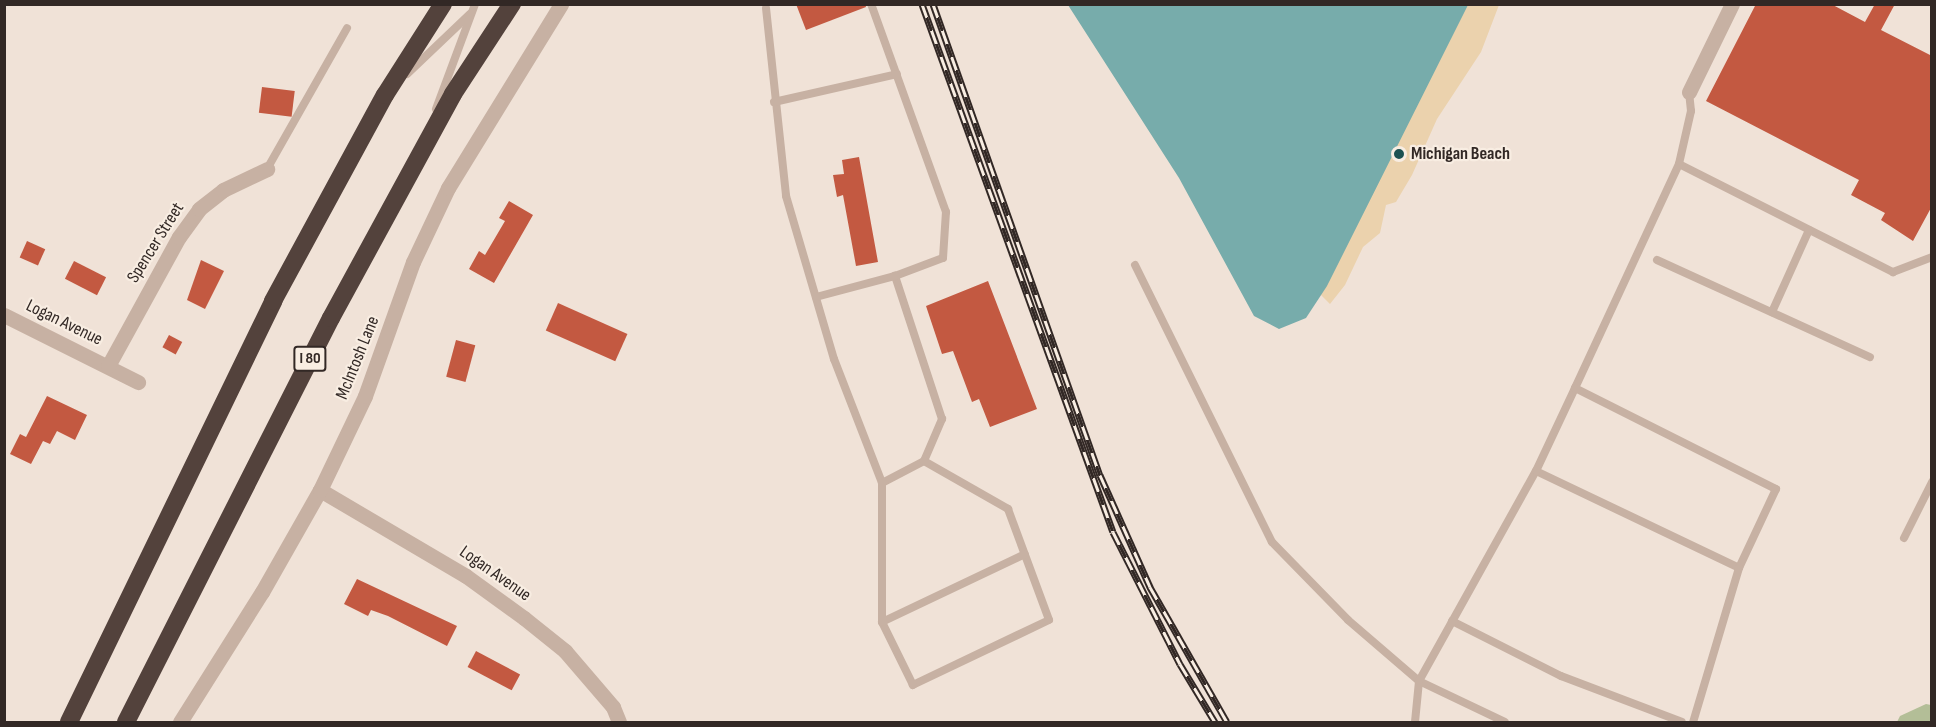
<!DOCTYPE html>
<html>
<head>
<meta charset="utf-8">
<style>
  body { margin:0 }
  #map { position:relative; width:1936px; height:727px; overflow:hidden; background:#f0e2d7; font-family:"Sofia Sans Condensed",sans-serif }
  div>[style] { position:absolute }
  .green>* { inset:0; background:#b3be97 }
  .sand>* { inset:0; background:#ebd2ad }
  .water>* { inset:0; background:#77acab }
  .building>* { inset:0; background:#c35941; transform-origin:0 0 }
  .lane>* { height:8px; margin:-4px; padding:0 4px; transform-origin:4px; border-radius:4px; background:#c7b1a3 }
  .street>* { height:15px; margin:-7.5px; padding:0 7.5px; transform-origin:7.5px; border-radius:7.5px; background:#c7b1a3 }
  .highway>* { height:18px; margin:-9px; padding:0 9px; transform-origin:9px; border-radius:9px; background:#53423c }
  .rail>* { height:7px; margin-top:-3.5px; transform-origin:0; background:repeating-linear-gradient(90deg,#f8ede2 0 14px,#322825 0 28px); box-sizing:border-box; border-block:2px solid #322825 }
  .dots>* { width:16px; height:16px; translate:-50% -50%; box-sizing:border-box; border:3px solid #f8ede2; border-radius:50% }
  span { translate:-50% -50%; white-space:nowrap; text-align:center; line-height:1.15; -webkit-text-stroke:4.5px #f8ede2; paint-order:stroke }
  .shield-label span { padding:2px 4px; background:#f8ede2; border:2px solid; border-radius:4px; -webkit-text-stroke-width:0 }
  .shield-label { font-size:16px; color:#322825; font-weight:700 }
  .poi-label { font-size:18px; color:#322825; font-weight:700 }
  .left { translate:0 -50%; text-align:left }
  .street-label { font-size:18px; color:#322825 }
  .frame { position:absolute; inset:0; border:6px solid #322825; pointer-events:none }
</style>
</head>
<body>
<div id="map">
  <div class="green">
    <i style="clip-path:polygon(1926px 704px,1931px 705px,1931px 722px,1897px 722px,1900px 716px)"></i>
  </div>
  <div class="sand">
    <i style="clip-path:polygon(1450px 5px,1499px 5px,1481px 52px,1437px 119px,1412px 175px,1396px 202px,1386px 205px,1380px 233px,1363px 247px,1345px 285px,1330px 304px,1315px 289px)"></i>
  </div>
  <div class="water">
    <i style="clip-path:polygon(1068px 5px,1468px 5px,1327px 286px,1306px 318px,1279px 329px,1254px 316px,1179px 178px)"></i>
  </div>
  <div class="building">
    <i style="clip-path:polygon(796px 4px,865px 4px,866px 7px,806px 30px)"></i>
    <i style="clip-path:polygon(1756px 4px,1831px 4px,1865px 22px,1875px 4px,1895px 4px,1881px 30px,1932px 56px,1932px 206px,1913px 241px,1881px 220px,1885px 213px,1851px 195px,1859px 180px,1706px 101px)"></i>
    <i style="left:262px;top:87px;width:33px;height:26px;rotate:7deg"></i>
    <i style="clip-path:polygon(859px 157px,878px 262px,856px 266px,843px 195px,837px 197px,833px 175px,844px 174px,842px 160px)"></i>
    <i style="clip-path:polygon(509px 201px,533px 215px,494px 283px,469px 269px,479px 251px,485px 255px,505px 221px,499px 218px)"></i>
    <i style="left:27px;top:241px;width:20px;height:18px;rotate:24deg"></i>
    <i style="clip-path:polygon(201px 260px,224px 271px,205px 309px,187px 300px)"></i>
    <i style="left:74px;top:261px;width:36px;height:20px;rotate:27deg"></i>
    <i style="clip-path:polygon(988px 281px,1037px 409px,990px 427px,979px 399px,972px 402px,953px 351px,942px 354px,926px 306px)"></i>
    <i style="left:558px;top:303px;width:76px;height:30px;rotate:24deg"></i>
    <i style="left:169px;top:335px;width:15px;height:14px;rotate:28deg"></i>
    <i style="left:456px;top:340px;width:20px;height:38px;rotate:15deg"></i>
    <i style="clip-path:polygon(47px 396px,87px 415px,75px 440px,57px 431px,50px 444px,43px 441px,31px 464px,10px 454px,20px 434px,26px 437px)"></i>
    <i style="clip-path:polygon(357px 579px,457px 626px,447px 646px,388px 616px,371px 610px,368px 616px,344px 604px)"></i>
    <i style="left:476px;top:651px;width:50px;height:18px;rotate:28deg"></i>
  </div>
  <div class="lane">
    <i style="left:766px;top:8px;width:189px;rotate:83.9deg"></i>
    <i style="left:786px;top:196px;width:170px;rotate:73.6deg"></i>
    <i style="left:834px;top:359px;width:133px;rotate:68.8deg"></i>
    <i style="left:882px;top:483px;width:47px;rotate:-27.6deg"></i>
    <i style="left:924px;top:461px;width:46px;rotate:-66.8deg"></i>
    <i style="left:942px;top:419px;width:151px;rotate:-108.2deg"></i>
    <i style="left:895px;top:276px;width:51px;rotate:-20.6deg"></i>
    <i style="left:943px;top:258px;width:46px;rotate:-86.3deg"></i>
    <i style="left:946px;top:212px;width:221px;rotate:-109.8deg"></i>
    <i style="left:407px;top:74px;width:87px;rotate:-43.6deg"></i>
    <i style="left:1689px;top:92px;width:19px;rotate:84deg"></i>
    <i style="left:1691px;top:111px;width:54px;rotate:102.8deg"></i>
    <i style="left:1679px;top:164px;width:240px;rotate:26.8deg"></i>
    <i style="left:1893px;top:272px;width:42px;rotate:-21deg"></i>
    <i style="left:774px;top:102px;width:126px;rotate:-12.8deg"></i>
    <i style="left:436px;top:109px;width:112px;rotate:-69.6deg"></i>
    <i style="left:267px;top:169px;width:162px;rotate:-60.4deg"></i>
    <i style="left:1657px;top:260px;width:234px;rotate:24.5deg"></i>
    <i style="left:1135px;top:265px;width:309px;rotate:63.7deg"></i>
    <i style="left:1272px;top:542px;width:109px;rotate:45.7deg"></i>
    <i style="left:1348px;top:620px;width:94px;rotate:40.7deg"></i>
    <i style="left:1419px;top:681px;width:95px;rotate:25.5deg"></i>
    <i style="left:816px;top:297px;width:82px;rotate:-14.9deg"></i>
    <i style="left:1772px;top:312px;width:90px;rotate:-65.7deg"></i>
    <i style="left:1575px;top:388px;width:247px;rotate:-65.1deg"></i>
    <i style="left:924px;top:461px;width:97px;rotate:29.7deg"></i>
    <i style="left:1008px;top:509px;width:118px;rotate:69.7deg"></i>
    <i style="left:1049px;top:620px;width:151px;rotate:154.5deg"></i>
    <i style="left:913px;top:685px;width:70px;rotate:-116.2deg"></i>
    <i style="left:882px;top:622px;width:158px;rotate:-25.4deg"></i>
    <i style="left:1536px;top:471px;width:225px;rotate:25.5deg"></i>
    <i style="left:1904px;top:538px;width:63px;rotate:-63.4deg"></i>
    <i style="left:1452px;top:621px;width:122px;rotate:26.8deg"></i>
    <i style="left:1561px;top:676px;width:129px;rotate:20.8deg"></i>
    <i style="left:882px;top:622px;width:139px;rotate:-90deg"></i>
    <i style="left:1415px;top:722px;width:41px;rotate:-84.4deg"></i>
    <i style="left:1419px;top:681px;width:240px;rotate:-60.9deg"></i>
    <i style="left:1536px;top:471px;width:92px;rotate:-64.8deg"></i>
    <i style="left:1575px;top:388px;width:225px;rotate:26.7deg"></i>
    <i style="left:1776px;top:489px;width:87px;rotate:115.1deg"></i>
    <i style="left:1739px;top:568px;width:161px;rotate:106.6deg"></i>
  </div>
  <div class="street">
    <i style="left:1689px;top:92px;width:98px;rotate:-64deg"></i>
    <i style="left:4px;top:315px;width:150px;rotate:26.6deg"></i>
    <i style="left:108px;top:366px;width:147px;rotate:-61.2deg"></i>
    <i style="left:179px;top:237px;width:34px;rotate:-54deg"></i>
    <i style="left:199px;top:209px;width:31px;rotate:-38deg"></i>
    <i style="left:223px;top:190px;width:49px;rotate:-25.5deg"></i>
    <i style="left:320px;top:490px;width:169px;rotate:30.5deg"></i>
    <i style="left:466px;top:576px;width:72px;rotate:35.9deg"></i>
    <i style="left:524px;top:618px;width:53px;rotate:38.8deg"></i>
    <i style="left:565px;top:651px;width:74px;rotate:49.4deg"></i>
    <i style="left:613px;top:707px;width:16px;rotate:68deg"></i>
    <i style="left:180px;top:722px;width:154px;rotate:-57.8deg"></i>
    <i style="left:262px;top:592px;width:117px;rotate:-60.4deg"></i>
    <i style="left:320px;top:490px;width:104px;rotate:-64.4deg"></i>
    <i style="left:365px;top:396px;width:142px;rotate:-70.3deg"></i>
    <i style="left:413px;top:262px;width:82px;rotate:-64.7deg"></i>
    <i style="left:448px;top:188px;width:216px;rotate:-58.4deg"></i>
  </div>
  <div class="highway">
    <i style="left:69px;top:722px;width:468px;rotate:-64.1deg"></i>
    <i style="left:273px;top:301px;width:234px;rotate:-61.5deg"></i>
    <i style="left:385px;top:95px;width:108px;rotate:-57.5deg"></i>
    <i style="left:126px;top:722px;width:453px;rotate:-63.1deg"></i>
    <i style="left:331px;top:318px;width:255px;rotate:-61.4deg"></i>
    <i style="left:453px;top:94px;width:108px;rotate:-56.8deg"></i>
  </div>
  <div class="rail">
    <i style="left:922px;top:4px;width:561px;rotate:70.11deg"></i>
    <i style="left:1113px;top:532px;width:148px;rotate:63.1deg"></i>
    <i style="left:1180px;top:664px;width:68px;rotate:58.9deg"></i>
    <i style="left:933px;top:4px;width:500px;rotate:70.5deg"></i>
    <i style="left:1100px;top:475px;width:123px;rotate:65.9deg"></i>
    <i style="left:1150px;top:587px;width:155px;rotate:60.3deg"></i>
  </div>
  <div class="dots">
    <i style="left:1399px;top:154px;background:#1c5252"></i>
  </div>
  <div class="shield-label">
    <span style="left:310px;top:359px">I 80</span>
  </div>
  <div class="poi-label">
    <span class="left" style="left:1411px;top:154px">Michigan Beach</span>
  </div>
  <div class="street-label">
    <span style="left:156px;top:243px;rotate:-58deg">Spencer Street</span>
    <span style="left:64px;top:323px;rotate:26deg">Logan Avenue</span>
    <span style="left:358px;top:358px;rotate:-68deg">McIntosh Lane</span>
    <span style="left:495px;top:574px;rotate:35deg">Logan Avenue</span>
  </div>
  <div class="frame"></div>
</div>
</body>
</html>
